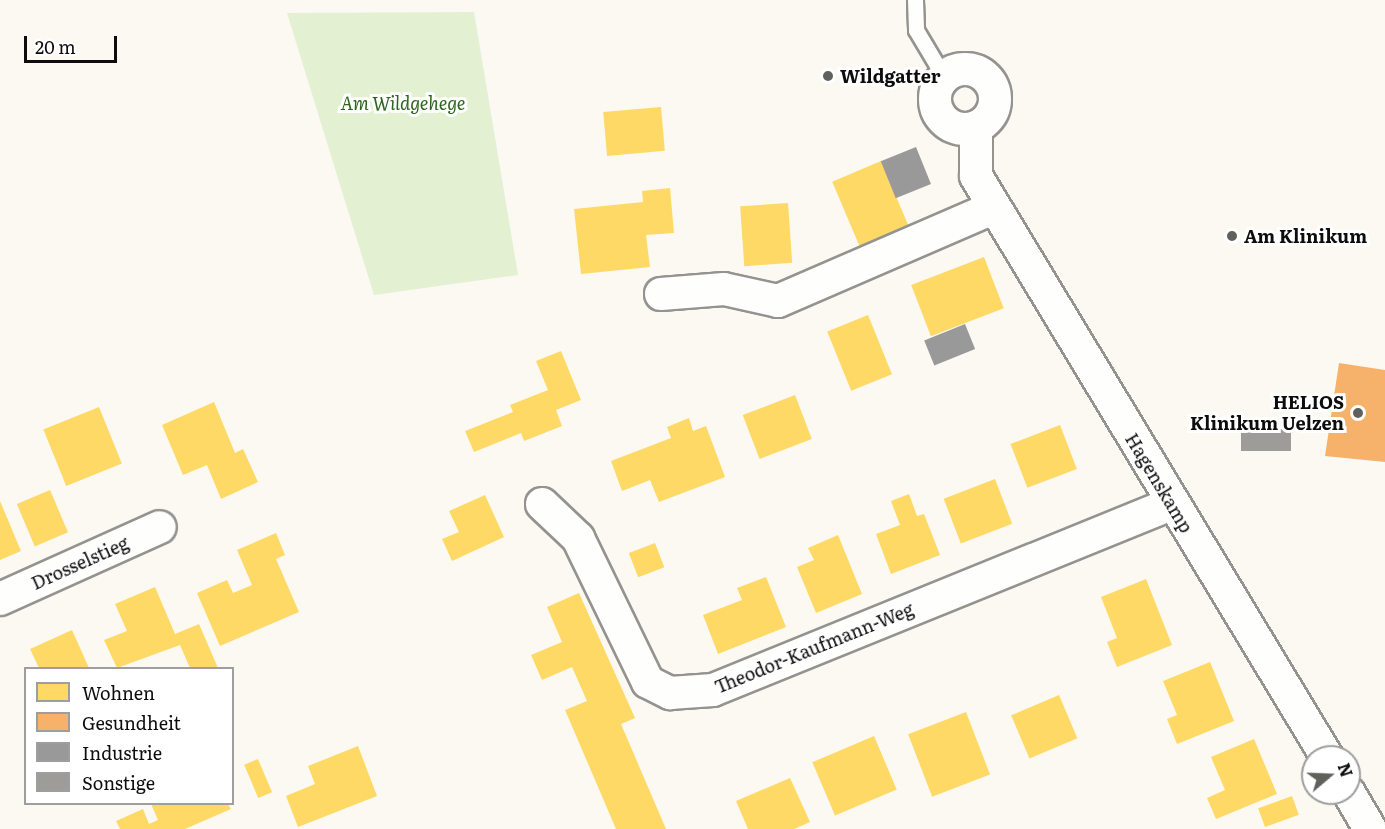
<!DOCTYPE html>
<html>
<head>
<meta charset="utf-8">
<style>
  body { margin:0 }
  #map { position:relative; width:1385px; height:829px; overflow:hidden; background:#fbf9f2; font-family:Literata,serif }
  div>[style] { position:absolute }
  .green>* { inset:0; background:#e4f0d2 }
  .homes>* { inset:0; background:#ffd966; transform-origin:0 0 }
  .health>* { inset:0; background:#f6b26b }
  .industry>* { inset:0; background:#999; transform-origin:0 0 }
  .building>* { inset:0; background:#9e9c98; transform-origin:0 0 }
  .roads { filter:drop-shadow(2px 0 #949390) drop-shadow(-2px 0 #949390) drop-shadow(0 2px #949390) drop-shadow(0 -2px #949390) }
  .service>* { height:15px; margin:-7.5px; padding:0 7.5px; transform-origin:7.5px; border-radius:7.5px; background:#fefefd }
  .minor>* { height:32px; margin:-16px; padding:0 16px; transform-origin:16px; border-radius:16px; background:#fefefd }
  .minor>.ring { margin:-16px; padding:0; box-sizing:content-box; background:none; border:32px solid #fefefd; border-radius:50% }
  .dots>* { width:16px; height:16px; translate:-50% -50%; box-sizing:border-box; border:3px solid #fff; border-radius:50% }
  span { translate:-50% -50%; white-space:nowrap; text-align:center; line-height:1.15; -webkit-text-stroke:6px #fff; paint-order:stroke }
  .poi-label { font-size:18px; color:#0d0d0d; font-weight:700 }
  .left { translate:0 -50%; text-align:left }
  .right { translate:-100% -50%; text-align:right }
  .park-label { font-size:18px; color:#2d651e; font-style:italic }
  .street-label { font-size:18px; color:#0d0d0d }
  .legend { position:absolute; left:24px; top:667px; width:210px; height:138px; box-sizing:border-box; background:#fff; border:2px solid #9e9e9e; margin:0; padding:8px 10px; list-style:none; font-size:18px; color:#0d0d0d }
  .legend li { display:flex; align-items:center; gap:12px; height:30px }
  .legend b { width:30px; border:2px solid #9e9e9e }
  .north { position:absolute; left:1301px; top:745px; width:60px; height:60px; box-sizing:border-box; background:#fff; border:2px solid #9e9e9e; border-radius:50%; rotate:71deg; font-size:16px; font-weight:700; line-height:24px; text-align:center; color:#0d0d0d }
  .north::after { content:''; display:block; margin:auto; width:21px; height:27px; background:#60605d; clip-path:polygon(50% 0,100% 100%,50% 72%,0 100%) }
  .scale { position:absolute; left:24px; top:36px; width:93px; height:27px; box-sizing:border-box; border:3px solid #0d0d0d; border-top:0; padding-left:8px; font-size:18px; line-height:21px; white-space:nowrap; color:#0d0d0d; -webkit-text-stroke:4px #fff; paint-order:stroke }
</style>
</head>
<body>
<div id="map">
  <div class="green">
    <i style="clip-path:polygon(474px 12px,518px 275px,374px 295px,287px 13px)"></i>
  </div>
  <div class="homes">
    <i style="left:661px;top:107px;width:44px;height:58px;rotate:85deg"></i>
    <i style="left:881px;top:161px;width:73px;height:53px;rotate:67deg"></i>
    <i style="clip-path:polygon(670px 188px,674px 233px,646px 235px,650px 267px,581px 274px,574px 209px,643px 202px,642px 191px)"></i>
    <i style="left:788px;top:203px;width:60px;height:48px;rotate:86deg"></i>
    <i style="left:984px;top:257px;width:55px;height:78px;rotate:69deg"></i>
    <i style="left:868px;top:315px;width:64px;height:44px;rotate:68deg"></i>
    <i style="clip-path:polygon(561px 351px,581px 400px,556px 410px,562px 426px,524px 441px,521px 433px,474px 452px,465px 431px,513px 412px,510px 405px,548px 390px,536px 361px)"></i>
    <i style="left:795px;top:395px;width:47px;height:56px;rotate:69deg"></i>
    <i style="clip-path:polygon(214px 402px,235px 453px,243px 449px,258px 482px,221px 499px,207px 465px,183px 475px,162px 425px)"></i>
    <i style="left:99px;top:407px;width:61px;height:60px;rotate:68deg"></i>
    <i style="clip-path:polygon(689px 418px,693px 431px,706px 426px,725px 477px,659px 502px,650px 480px,622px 491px,611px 461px,671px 438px,667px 427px)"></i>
    <i style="left:1060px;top:425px;width:47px;height:53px;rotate:69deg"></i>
    <i style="left:995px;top:479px;width:48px;height:55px;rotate:69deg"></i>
    <i style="left:50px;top:490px;width:46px;height:36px;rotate:67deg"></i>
    <i style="clip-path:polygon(909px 494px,917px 516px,924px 514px,940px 555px,891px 574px,876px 534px,900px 525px,891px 501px)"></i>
    <i style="clip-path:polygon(485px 495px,504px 537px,452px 561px,442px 539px,459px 532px,449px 511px)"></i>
    <i style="clip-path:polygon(0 501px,21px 551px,0 560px)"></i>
    <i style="clip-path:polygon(276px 533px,285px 555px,276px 559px,299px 612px,220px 646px,197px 593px,227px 580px,233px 593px,252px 585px,237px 550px)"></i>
    <i style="clip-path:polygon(838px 535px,862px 594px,816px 613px,797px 567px,814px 560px,808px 548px)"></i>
    <i style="left:655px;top:543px;width:26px;height:28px;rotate:69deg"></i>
    <i style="clip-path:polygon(766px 577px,786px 627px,718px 654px,703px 615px,742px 600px,737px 588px)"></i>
    <i style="clip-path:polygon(1146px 579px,1172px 645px,1117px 667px,1107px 642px,1117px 638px,1101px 597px)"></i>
    <i style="clip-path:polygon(155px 587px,175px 634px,199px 624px,218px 668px,190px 668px,180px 645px,117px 668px,104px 640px,127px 631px,115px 604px)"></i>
    <i style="clip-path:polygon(579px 593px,635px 718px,621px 724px,666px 829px,616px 829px,565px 710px,587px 701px,572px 667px,542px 680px,531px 655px,562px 642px,547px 607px)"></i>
    <i style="clip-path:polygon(72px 630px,89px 668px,39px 668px,30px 649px)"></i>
    <i style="clip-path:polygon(1210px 662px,1234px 721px,1177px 744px,1167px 719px,1177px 715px,1163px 681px)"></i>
    <i style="left:1059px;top:695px;width:47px;height:52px;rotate:67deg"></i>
    <i style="left:966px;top:712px;width:67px;height:62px;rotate:69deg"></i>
    <i style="left:874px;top:736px;width:58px;height:67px;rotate:67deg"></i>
    <i style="clip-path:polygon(1254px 739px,1277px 794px,1216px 819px,1207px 798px,1225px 790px,1211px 757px)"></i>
    <i style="clip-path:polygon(358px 746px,377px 796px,298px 827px,286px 796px,315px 784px,308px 766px)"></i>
    <i style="left:258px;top:759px;width:36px;height:15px;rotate:67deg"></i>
    <i style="clip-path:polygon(790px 778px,810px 822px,794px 829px,748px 829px,736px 801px)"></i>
    <i style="left:1292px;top:796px;width:20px;height:36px;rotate:70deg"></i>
    <i style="clip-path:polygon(151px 804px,228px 804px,231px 809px,185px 829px,120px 829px,116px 821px,143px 809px,149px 824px,158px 820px)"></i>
  </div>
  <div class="health">
    <i style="clip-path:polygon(1339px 363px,1385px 370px,1385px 462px,1325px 456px)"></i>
  </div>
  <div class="industry">
    <i style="left:916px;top:147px;width:40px;height:38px;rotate:68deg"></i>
    <i style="left:965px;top:324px;width:27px;height:44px;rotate:68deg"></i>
  </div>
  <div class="building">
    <i style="left:1291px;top:429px;width:22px;height:50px;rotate:90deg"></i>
  </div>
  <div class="roads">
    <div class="service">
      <i style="left:915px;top:0;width:30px;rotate:88deg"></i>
      <i style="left:916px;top:30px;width:55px;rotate:59.2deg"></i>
    </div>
    <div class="minor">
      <i class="ring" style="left:935px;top:69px;width:28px;height:28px"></i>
      <i style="left:976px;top:127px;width:49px;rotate:90deg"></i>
      <i style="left:976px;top:176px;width:679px;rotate:58.86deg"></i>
      <i style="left:661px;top:294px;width:63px;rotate:-4.5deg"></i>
      <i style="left:724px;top:289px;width:55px;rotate:12.5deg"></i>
      <i style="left:778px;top:301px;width:236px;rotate:-23.4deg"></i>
      <i style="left:542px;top:504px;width:50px;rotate:43.4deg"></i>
      <i style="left:578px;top:538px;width:160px;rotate:64.1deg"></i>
      <i style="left:648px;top:682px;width:25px;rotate:27deg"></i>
      <i style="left:670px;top:693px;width:43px;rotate:-4deg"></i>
      <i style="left:713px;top:690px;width:494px;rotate:-22.1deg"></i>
      <i style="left:0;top:599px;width:175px;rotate:-24.2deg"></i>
      <i style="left:1349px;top:793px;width:42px;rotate:59.7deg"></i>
    </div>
  </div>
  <div class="dots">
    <i style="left:828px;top:76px;background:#60605d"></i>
    <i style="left:1232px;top:236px;background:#60605d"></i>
    <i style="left:1358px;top:413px;background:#60605d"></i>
  </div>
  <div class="poi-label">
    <span class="left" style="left:840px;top:76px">Wildgatter</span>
    <span class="left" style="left:1244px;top:236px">Am Klinikum</span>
    <span class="right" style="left:1344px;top:413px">HELIOS<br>Klinikum Uelzen</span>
  </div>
  <div class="park-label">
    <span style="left:403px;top:103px">Am Wildgehege</span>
  </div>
  <div class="street-label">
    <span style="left:1159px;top:483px;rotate:59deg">Hagenskamp</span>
    <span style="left:80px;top:563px;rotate:-24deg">Drosselstieg</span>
    <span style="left:814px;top:648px;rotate:-22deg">Theodor-Kaufmann-Weg</span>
  </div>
  <ul class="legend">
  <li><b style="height:16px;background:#ffd966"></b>Wohnen</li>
  <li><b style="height:16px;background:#f6b26b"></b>Gesundheit</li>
  <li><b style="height:16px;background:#999"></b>Industrie</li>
  <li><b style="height:16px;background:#9e9c98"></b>Sonstige</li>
  </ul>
  <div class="north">N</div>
  <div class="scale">20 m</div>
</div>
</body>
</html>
